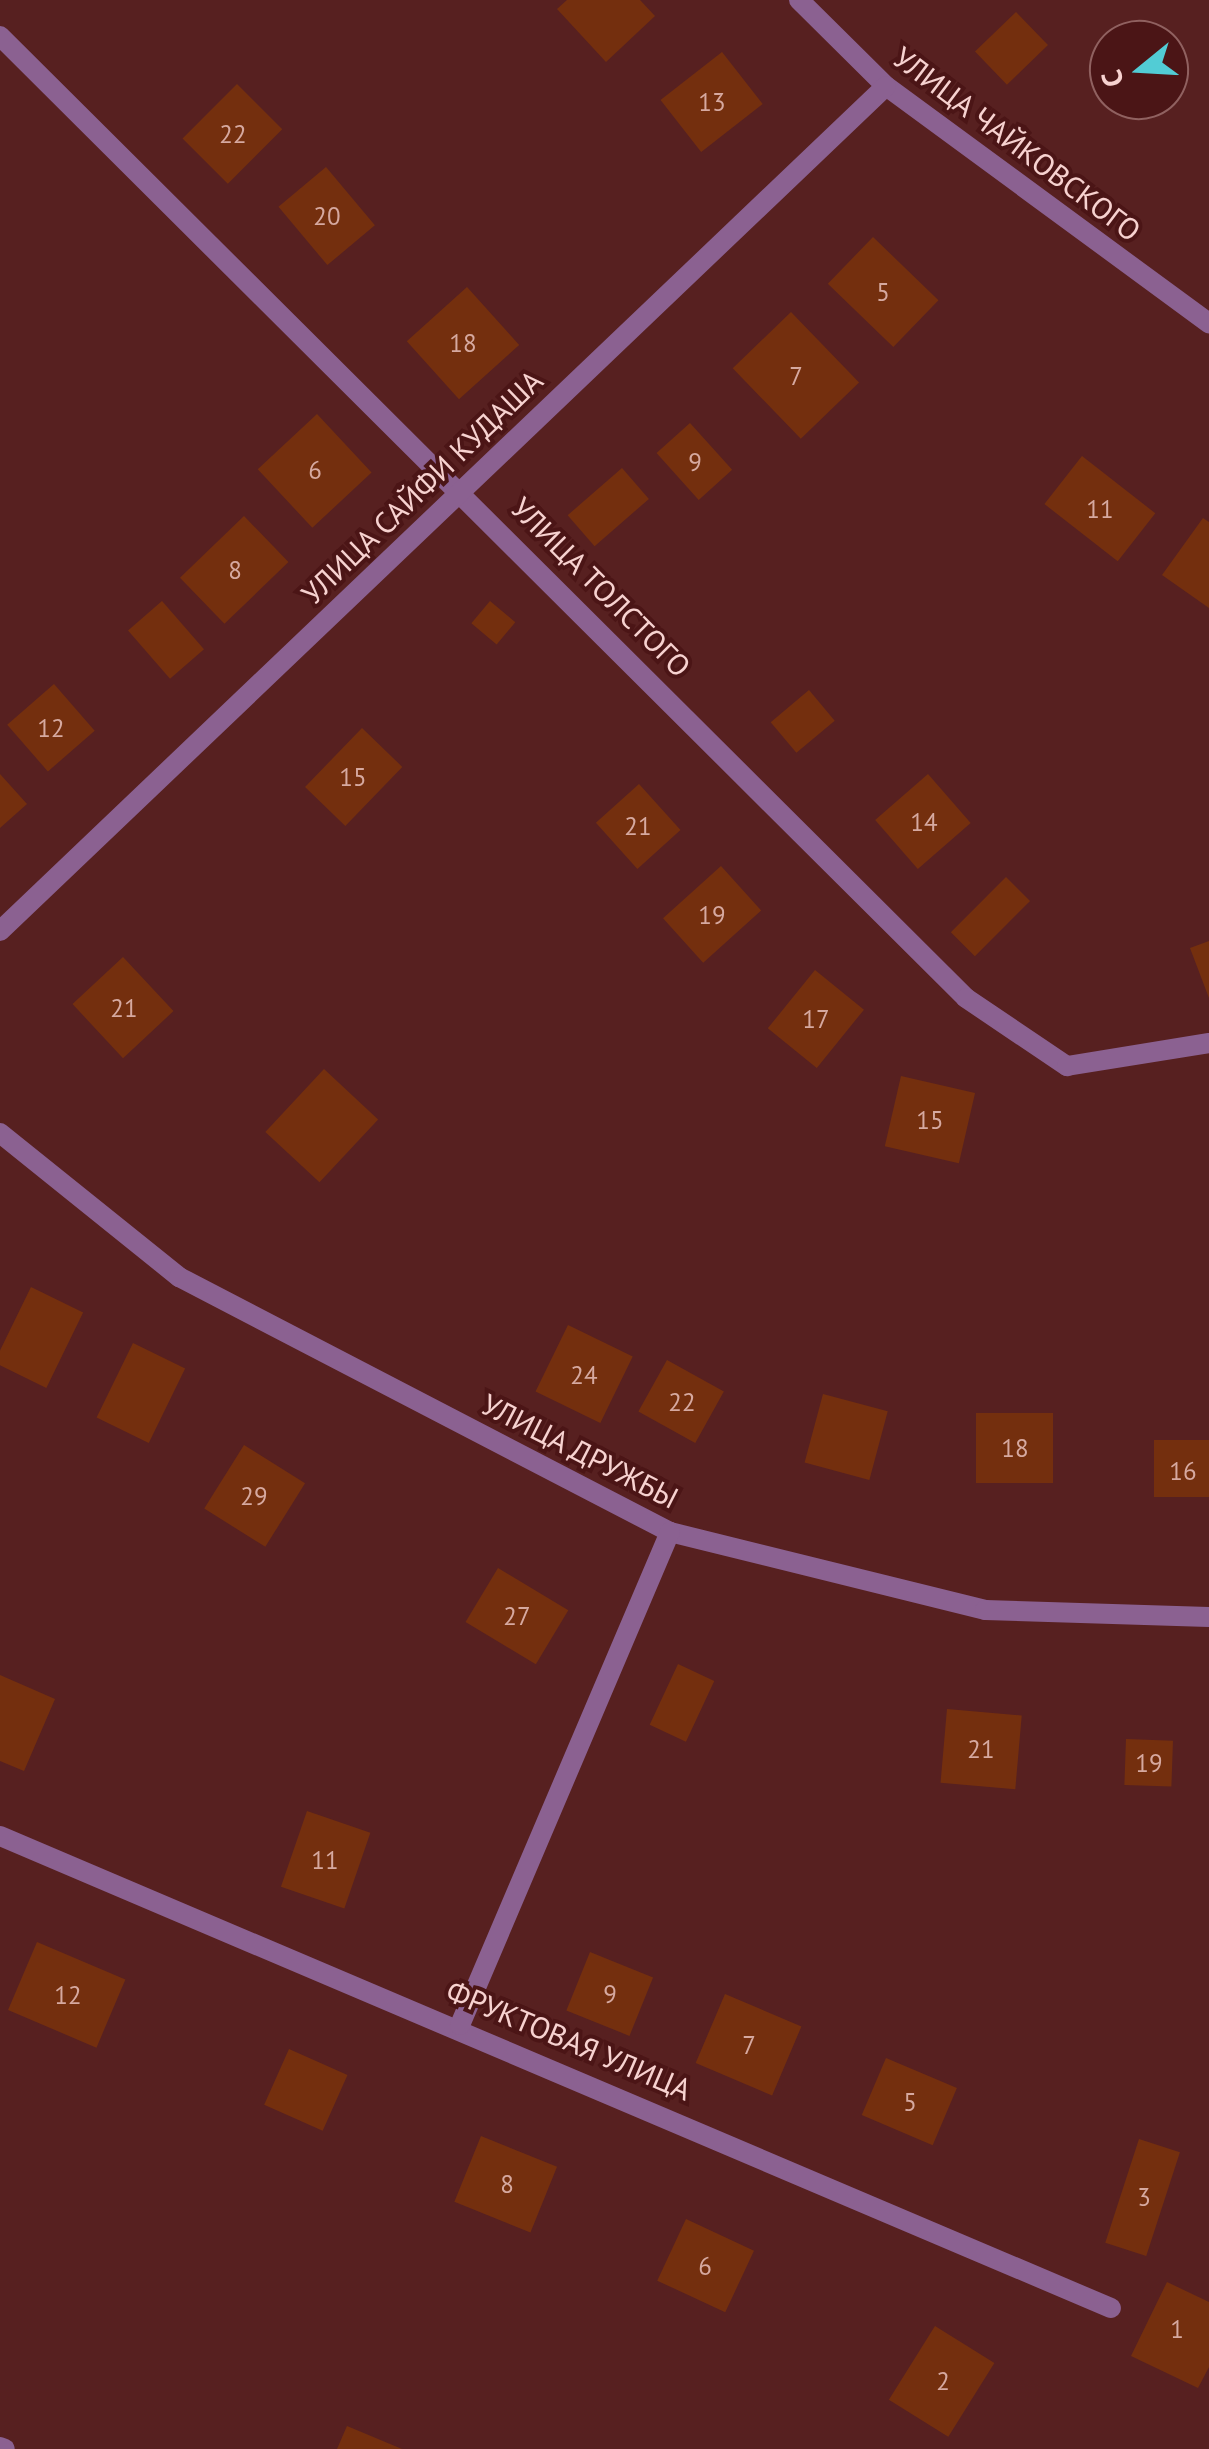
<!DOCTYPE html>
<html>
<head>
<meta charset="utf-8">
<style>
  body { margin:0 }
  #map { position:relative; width:1209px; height:2449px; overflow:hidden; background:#572020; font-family:"PT Sans",sans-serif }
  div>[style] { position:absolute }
  .building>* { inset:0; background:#742f0e; transform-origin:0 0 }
  .street>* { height:20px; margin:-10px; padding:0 10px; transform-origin:10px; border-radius:10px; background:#8b6191 }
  span { translate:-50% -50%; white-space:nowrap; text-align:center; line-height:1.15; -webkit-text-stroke:8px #4b1516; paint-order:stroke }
  .number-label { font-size:25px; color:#d6a9a0 }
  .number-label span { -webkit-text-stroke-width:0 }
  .street-label { font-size:30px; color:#f7d2d0 }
  .north { position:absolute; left:1089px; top:20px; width:100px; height:100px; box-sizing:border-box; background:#4b1516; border:2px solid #906160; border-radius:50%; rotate:252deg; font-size:28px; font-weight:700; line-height:40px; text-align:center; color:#f7d2d0 }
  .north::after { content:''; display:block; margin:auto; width:35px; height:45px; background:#52ccd5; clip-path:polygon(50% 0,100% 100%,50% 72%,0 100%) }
</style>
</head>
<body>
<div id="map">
  <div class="building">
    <i style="clip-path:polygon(567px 0,640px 0,655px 16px,606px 62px,557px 9px)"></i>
    <i style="left:1016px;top:12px;width:46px;height:57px;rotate:46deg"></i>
    <i style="left:722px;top:52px;width:66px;height:78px;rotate:52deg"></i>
    <i style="left:237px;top:84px;width:64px;height:77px;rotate:45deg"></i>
    <i style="left:326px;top:167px;width:76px;height:62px;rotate:50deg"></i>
    <i style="left:873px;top:237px;width:91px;height:65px;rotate:44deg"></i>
    <i style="left:467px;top:287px;width:78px;height:81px;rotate:48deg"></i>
    <i style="left:791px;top:312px;width:98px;height:81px;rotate:46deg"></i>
    <i style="left:317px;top:414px;width:80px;height:81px;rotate:47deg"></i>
    <i style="left:690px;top:423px;width:63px;height:45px;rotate:48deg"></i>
    <i style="left:1082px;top:456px;width:93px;height:61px;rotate:38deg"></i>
    <i style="left:622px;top:468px;width:41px;height:72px;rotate:49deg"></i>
    <i style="left:244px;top:516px;width:64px;height:89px;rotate:46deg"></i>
    <i style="clip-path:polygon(1203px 518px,1209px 522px,1209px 608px,1162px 575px)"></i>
    <i style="left:162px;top:601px;width:64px;height:45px;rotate:49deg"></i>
    <i style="left:490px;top:601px;width:33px;height:29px;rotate:40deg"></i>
    <i style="left:54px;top:684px;width:62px;height:62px;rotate:49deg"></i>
    <i style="left:809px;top:690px;width:40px;height:50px;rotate:50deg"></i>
    <i style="left:362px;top:728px;width:56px;height:82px;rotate:44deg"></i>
    <i style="clip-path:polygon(0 774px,27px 804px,0 828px)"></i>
    <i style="left:928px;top:774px;width:65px;height:70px;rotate:49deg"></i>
    <i style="left:639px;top:784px;width:62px;height:58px;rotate:48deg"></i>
    <i style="left:721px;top:866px;width:60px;height:78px;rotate:48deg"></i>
    <i style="left:1006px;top:877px;width:34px;height:78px;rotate:45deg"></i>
    <i style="clip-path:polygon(1209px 941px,1209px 998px,1190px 948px)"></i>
    <i style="left:123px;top:957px;width:74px;height:69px;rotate:47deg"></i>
    <i style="left:815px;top:970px;width:63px;height:75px;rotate:39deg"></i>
    <i style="left:324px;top:1069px;width:74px;height:86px;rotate:43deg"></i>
    <i style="left:901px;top:1076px;width:76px;height:72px;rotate:13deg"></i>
    <i style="left:31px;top:1287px;width:58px;height:84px;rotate:26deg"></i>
    <i style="left:568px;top:1325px;width:72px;height:74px;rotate:26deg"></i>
    <i style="left:133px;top:1343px;width:58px;height:83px;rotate:26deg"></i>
    <i style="left:667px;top:1360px;width:65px;height:59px;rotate:29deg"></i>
    <i style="left:823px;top:1394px;width:67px;height:71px;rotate:15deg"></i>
    <i style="left:976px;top:1413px;width:77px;height:70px"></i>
    <i style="left:1209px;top:1440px;width:57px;height:55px;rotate:90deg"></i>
    <i style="left:244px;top:1445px;width:72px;height:75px;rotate:32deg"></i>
    <i style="left:498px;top:1568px;width:82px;height:63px;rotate:31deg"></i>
    <i style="left:678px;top:1664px;width:40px;height:67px;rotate:25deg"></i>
    <i style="clip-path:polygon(0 1675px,55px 1699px,24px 1771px,0 1761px)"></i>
    <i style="left:947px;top:1709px;width:75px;height:74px;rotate:5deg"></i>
    <i style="left:1126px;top:1739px;width:47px;height:46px;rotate:2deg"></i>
    <i style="left:307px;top:1811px;width:67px;height:80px;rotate:19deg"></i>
    <i style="left:37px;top:1942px;width:96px;height:74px;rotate:23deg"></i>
    <i style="left:590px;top:1952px;width:68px;height:63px;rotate:22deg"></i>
    <i style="left:725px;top:1994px;width:83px;height:75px;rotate:23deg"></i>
    <i style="left:289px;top:2049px;width:64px;height:61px;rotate:24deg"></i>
    <i style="left:886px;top:2058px;width:77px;height:62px;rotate:23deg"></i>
    <i style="left:481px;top:2136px;width:82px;height:71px;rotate:22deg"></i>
    <i style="left:1139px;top:2139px;width:43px;height:109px;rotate:18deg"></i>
    <i style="left:686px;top:2219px;width:75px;height:68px;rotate:25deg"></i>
    <i style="clip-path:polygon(1167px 2282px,1209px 2302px,1209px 2367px,1198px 2388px,1131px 2356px)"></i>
    <i style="left:935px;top:2326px;width:70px;height:87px;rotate:32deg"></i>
    <i style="clip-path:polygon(347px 2426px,402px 2449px,337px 2449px)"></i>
  </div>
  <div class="street">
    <i style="left:799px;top:0;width:122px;rotate:44.7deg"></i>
    <i style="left:886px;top:86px;width:401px;rotate:36.3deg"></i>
    <i style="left:0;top:36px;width:1363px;rotate:44.88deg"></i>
    <i style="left:966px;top:998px;width:122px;rotate:34deg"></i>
    <i style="left:1067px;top:1066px;width:144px;rotate:-9.2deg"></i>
    <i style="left:0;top:931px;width:1224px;rotate:-43.64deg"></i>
    <i style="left:0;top:1133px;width:230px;rotate:38.8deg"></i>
    <i style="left:179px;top:1277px;width:553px;rotate:27.45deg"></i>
    <i style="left:670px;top:1532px;width:325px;rotate:13.9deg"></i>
    <i style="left:985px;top:1610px;width:224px;rotate:1.8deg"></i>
    <i style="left:0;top:1836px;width:1207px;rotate:23.02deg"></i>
    <i style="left:460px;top:2025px;width:536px;rotate:-66.93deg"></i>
    <i style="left:0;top:2447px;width:5px;rotate:22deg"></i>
  </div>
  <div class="number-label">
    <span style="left:712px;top:102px">13</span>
    <span style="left:233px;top:134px">22</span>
    <span style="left:327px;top:216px">20</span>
    <span style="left:883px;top:292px">5</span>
    <span style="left:463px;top:343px">18</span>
    <span style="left:796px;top:376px">7</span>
    <span style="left:695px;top:462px">9</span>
    <span style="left:315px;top:470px">6</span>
    <span style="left:1100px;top:509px">11</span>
    <span style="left:235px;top:570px">8</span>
    <span style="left:51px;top:728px">12</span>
    <span style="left:353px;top:777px">15</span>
    <span style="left:924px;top:822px">14</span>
    <span style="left:638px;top:826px">21</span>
    <span style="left:712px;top:915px">19</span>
    <span style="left:124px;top:1008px">21</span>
    <span style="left:816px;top:1019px">17</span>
    <span style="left:930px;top:1120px">15</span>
    <span style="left:584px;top:1375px">24</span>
    <span style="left:682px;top:1402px">22</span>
    <span style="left:1015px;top:1448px">18</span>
    <span style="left:1183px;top:1471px">16</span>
    <span style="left:254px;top:1496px">29</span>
    <span style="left:517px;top:1616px">27</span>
    <span style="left:981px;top:1749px">21</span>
    <span style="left:1149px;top:1763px">19</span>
    <span style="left:325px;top:1860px">11</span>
    <span style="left:610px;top:1994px">9</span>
    <span style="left:68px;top:1995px">12</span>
    <span style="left:749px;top:2045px">7</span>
    <span style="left:910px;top:2102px">5</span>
    <span style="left:507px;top:2184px">8</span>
    <span style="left:1144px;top:2197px">3</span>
    <span style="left:705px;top:2266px">6</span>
    <span style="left:1177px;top:2329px">1</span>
    <span style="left:943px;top:2381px">2</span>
  </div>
  <div class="street-label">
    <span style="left:1017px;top:144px;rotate:37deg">УЛИЦА ЧАЙКОВСКОГО</span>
    <span style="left:422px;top:487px;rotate:-44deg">УЛИЦА САЙФИ КУДАША</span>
    <span style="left:601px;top:587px;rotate:45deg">УЛИЦА ТОЛСТОГО</span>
    <span style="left:580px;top:1451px;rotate:27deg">УЛИЦА ДРУЖБЫ</span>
    <span style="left:569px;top:2040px;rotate:23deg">ФРУКТОВАЯ УЛИЦА</span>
  </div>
  <div class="north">С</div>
</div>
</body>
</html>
